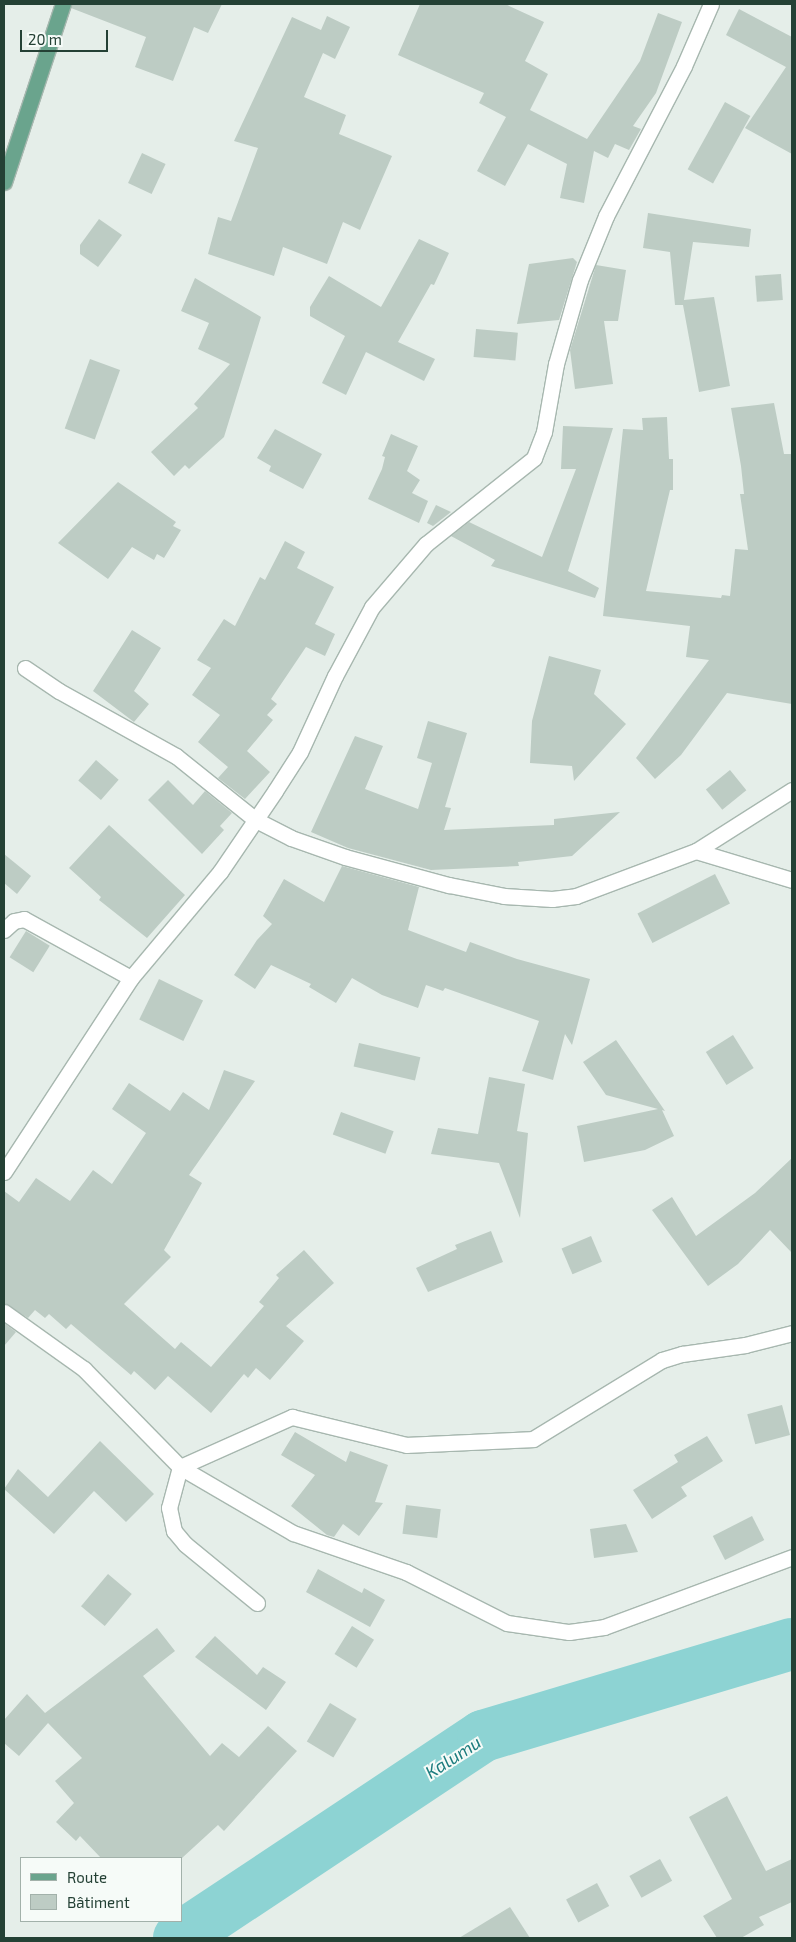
<!DOCTYPE html>
<html>
<head>
<meta charset="utf-8">
<style>
  body { margin:0 }
  #map { position:relative; width:796px; height:1942px; overflow:hidden; background:#e5eee9; font-family:"Exo 2",sans-serif }
  div>[style] { position:absolute }
  .river>* { height:52px; margin:-26px; padding:0 26px; transform-origin:26px; border-radius:26px; background:#8dd3d3 }
  .building>* { inset:0; background:#bdccc4; transform-origin:0 0 }
  .roads { filter:drop-shadow(1px 0 #a7b7af) drop-shadow(-1px 0 #a7b7af) drop-shadow(0 1px #a7b7af) drop-shadow(0 -1px #a7b7af) }
  .minor>* { height:15px; margin:-7.5px; padding:0 7.5px; transform-origin:7.5px; border-radius:7.5px; background:#fff }
  .major>* { height:15px; margin:-7.5px; padding:0 7.5px; transform-origin:7.5px; border-radius:7.5px; background:#6aa48d }
  span { translate:-50% -50%; white-space:nowrap; text-align:center; line-height:1.15; -webkit-text-stroke:4px #f6fbf8; paint-order:stroke }
  .water-label { font-size:18px; color:#1c7c7e; font-style:italic }
  .frame { position:absolute; inset:0; border:5px solid #244135; pointer-events:none }
  .legend { position:absolute; left:20px; top:1857px; width:162px; height:65px; box-sizing:border-box; background:#f6fbf8; border:1px solid #a2b1aa; margin:0; padding:6px 9px; list-style:none; font-size:15px; color:#244135 }
  .legend li { display:flex; align-items:center; gap:10px; height:25px }
  .legend b { width:25px; border:1px solid #a2b1aa }
  .scale { position:absolute; left:20px; top:30px; width:88px; height:22px; box-sizing:border-box; border:2px solid #244135; border-top:0; padding-left:6px; font-size:15px; line-height:18px; white-space:nowrap; color:#244135; -webkit-text-stroke:4px #f6fbf8; paint-order:stroke }
</style>
</head>
<body>
<div id="map">
  <div class="river">
    <i style="left:179px;top:1938px;width:365px;rotate:-33.6deg"></i>
    <i style="left:483px;top:1736px;width:322px;rotate:-16.6deg"></i>
  </div>
  <div class="building">
    <i style="clip-path:polygon(72px 4px,222px 4px,208px 33px,194px 27px,173px 81px,135px 67px,146px 37px,71px 8px)"></i>
    <i style="clip-path:polygon(420px 4px,505px 4px,544px 22px,525px 61px,548px 74px,530px 110px,587px 139px,640px 61px,658px 13px,682px 22px,656px 93px,633px 126px,641px 129px,629px 150px,615px 144px,608px 158px,594px 151px,584px 203px,560px 198px,567px 164px,528px 144px,505px 186px,477px 171px,506px 117px,479px 103px,484px 93px,398px 55px)"></i>
    <i style="clip-path:polygon(739px 9px,792px 37px,792px 154px,745px 128px,786px 67px,726px 35px)"></i>
    <i style="clip-path:polygon(327px 16px,350px 27px,335px 59px,323px 53px,304px 97px,346px 115px,339px 134px,392px 156px,360px 230px,343px 222px,327px 264px,283px 247px,274px 276px,208px 254px,218px 217px,231px 221px,258px 148px,234px 141px,292px 17px,321px 30px)"></i>
    <i style="left:725px;top:102px;width:29px;height:77px;rotate:29deg"></i>
    <i style="left:142px;top:153px;width:26px;height:33px;rotate:25deg"></i>
    <i style="clip-path:polygon(648px 213px,751px 229px,749px 247px,693px 242px,684px 300px,714px 297px,730px 386px,699px 392px,683px 305px,675px 305px,670px 252px,643px 248px)"></i>
    <i style="clip-path:polygon(99px 219px,122px 235px,98px 267px,80px 254px,80px 245px)"></i>
    <i style="clip-path:polygon(419px 239px,449px 253px,434px 285px,431px 284px,398px 342px,435px 359px,424px 381px,366px 352px,346px 395px,322px 383px,345px 336px,310px 316px,310px 307px,329px 276px,381px 307px)"></i>
    <i style="clip-path:polygon(573px 258px,577px 262px,559px 320px,517px 324px,529px 264px)"></i>
    <i style="clip-path:polygon(596px 265px,626px 270px,618px 321px,604px 321px,613px 384px,575px 389px,570px 350px)"></i>
    <i style="left:781px;top:274px;width:26px;height:26px;rotate:86deg"></i>
    <i style="clip-path:polygon(195px 278px,261px 317px,224px 437px,189px 469px,185px 465px,174px 476px,151px 452px,198px 408px,194px 404px,230px 364px,198px 349px,209px 323px,181px 311px)"></i>
    <i style="left:476px;top:329px;width:42px;height:28px;rotate:5deg"></i>
    <i style="left:90px;top:359px;width:32px;height:74px;rotate:20deg"></i>
    <i style="clip-path:polygon(774px 403px,784px 454px,792px 454px,792px 704px,727px 693px,681px 755px,655px 779px,636px 758px,709px 660px,686px 657px,690px 626px,603px 616px,623px 429px,643px 430px,642px 418px,667px 417px,669px 459px,673px 459px,673px 490px,670px 490px,646px 591px,721px 598px,722px 595px,730px 596px,735px 549px,748px 550px,740px 494px,744px 494px,741px 466px,731px 408px)"></i>
    <i style="clip-path:polygon(563px 426px,613px 428px,568px 571px,599px 588px,595px 598px,491px 566px,495px 560px,451px 536px,469px 522px,542px 557px,576px 469px,561px 469px)"></i>
    <i style="clip-path:polygon(275px 429px,322px 454px,303px 489px,269px 471px,271px 466px,257px 458px)"></i>
    <i style="clip-path:polygon(391px 434px,418px 446px,407px 471px,420px 480px,412px 493px,428px 501px,419px 523px,368px 499px,382px 469px,385px 457px,382px 456px)"></i>
    <i style="clip-path:polygon(118px 482px,176px 522px,173px 526px,181px 530px,164px 558px,157px 554px,154px 560px,132px 547px,108px 579px,58px 543px)"></i>
    <i style="clip-path:polygon(436px 505px,451px 512px,433px 526px,427px 523px)"></i>
    <i style="clip-path:polygon(285px 541px,305px 552px,297px 568px,334px 587px,315px 624px,335px 634px,325px 656px,306px 647px,271px 699px,277px 704px,267px 715px,273px 720px,247px 751px,270px 772px,245px 799px,218px 778px,228px 767px,198px 742px,220px 715px,192px 695px,211px 668px,197px 660px,224px 619px,235px 626px,260px 577px,265px 580px)"></i>
    <i style="clip-path:polygon(132px 630px,161px 648px,134px 691px,149px 704px,134px 722px,93px 691px)"></i>
    <i style="clip-path:polygon(549px 656px,601px 670px,594px 694px,626px 724px,574px 781px,572px 766px,530px 763px,532px 721px)"></i>
    <i style="clip-path:polygon(428px 721px,467px 733px,445px 807px,451px 808px,444px 830px,554px 825px,554px 819px,620px 812px,572px 856px,518px 862px,519px 866px,431px 870px,348px 848px,311px 832px,355px 736px,383px 746px,365px 789px,418px 809px,432px 763px,417px 758px)"></i>
    <i style="left:96px;top:760px;width:30px;height:27px;rotate:41deg"></i>
    <i style="left:730px;top:770px;width:26px;height:31px;rotate:51deg"></i>
    <i style="clip-path:polygon(168px 780px,193px 805px,205px 791px,232px 813px,220px 826px,224px 830px,202px 854px,148px 800px)"></i>
    <i style="clip-path:polygon(109px 825px,185px 895px,147px 938px,99px 900px,101px 897px,69px 868px)"></i>
    <i style="clip-path:polygon(4px 854px,31px 876px,17px 894px,4px 883px)"></i>
    <i style="clip-path:polygon(342px 866px,419px 887px,408px 930px,466px 952px,470px 942px,517px 959px,590px 979px,572px 1045px,565px 1034px,553px 1080px,522px 1071px,539px 1021px,445px 988px,443px 991px,426px 985px,418px 1008px,382px 995px,352px 978px,336px 1003px,309px 987px,311px 984px,271px 965px,255px 989px,234px 975px,257px 940px,272px 924px,263px 916px,284px 879px,324px 902px)"></i>
    <i style="left:715px;top:874px;width:33px;height:87px;rotate:63deg"></i>
    <i style="left:26px;top:931px;width:28px;height:31px;rotate:32deg"></i>
    <i style="left:159px;top:979px;width:49px;height:45px;rotate:26deg"></i>
    <i style="left:733px;top:1035px;width:39px;height:32px;rotate:58deg"></i>
    <i style="clip-path:polygon(616px 1040px,665px 1111px,662px 1110px,674px 1136px,645px 1150px,584px 1162px,577px 1126px,658px 1109px,606px 1095px,583px 1062px)"></i>
    <i style="left:359px;top:1043px;width:63px;height:24px;rotate:13deg"></i>
    <i style="clip-path:polygon(224px 1070px,255px 1081px,189px 1175px,202px 1183px,164px 1250px,171px 1257px,124px 1304px,175px 1349px,181px 1342px,211px 1367px,264px 1306px,259px 1302px,279px 1278px,276px 1275px,304px 1250px,334px 1283px,286px 1326px,304px 1341px,270px 1380px,256px 1368px,248px 1378px,244px 1374px,211px 1413px,168px 1376px,155px 1390px,134px 1371px,131px 1375px,71px 1324px,66px 1329px,49px 1314px,45px 1318px,35px 1310px,28px 1318px,4px 1303px,4px 1191px,19px 1202px,36px 1178px,70px 1201px,93px 1170px,112px 1184px,146px 1133px,112px 1109px,129px 1083px,170px 1111px,183px 1092px,209px 1110px)"></i>
    <i style="clip-path:polygon(489px 1077px,525px 1084px,517px 1131px,528px 1133px,520px 1218px,499px 1163px,431px 1154px,438px 1128px,478px 1134px)"></i>
    <i style="left:341px;top:1112px;width:56px;height:24px;rotate:20deg"></i>
    <i style="clip-path:polygon(792px 1158px,792px 1253px,770px 1230px,738px 1264px,708px 1286px,652px 1210px,672px 1197px,696px 1236px,755px 1193px)"></i>
    <i style="clip-path:polygon(491px 1231px,503px 1262px,428px 1292px,416px 1268px,457px 1249px,455px 1245px)"></i>
    <i style="left:591px;top:1236px;width:28px;height:32px;rotate:67deg"></i>
    <i style="clip-path:polygon(4px 1323px,16px 1332px,4px 1346px)"></i>
    <i style="left:782px;top:1405px;width:31px;height:36px;rotate:75deg"></i>
    <i style="clip-path:polygon(295px 1432px,346px 1462px,350px 1451px,388px 1465px,375px 1502px,383px 1503px,359px 1536px,343px 1524px,334px 1537px,327px 1535px,291px 1506px,315px 1475px,281px 1455px)"></i>
    <i style="clip-path:polygon(707px 1436px,723px 1461px,681px 1487px,687px 1496px,652px 1519px,633px 1490px,678px 1462px,674px 1455px)"></i>
    <i style="clip-path:polygon(100px 1441px,154px 1494px,126px 1522px,94px 1491px,54px 1534px,4px 1489px,18px 1469px,48px 1497px)"></i>
    <i style="left:406px;top:1505px;width:35px;height:29px;rotate:7deg"></i>
    <i style="left:752px;top:1516px;width:27px;height:44px;rotate:63deg"></i>
    <i style="clip-path:polygon(626px 1524px,638px 1552px,594px 1558px,590px 1529px)"></i>
    <i style="clip-path:polygon(318px 1569px,362px 1593px,364px 1588px,385px 1600px,370px 1627px,306px 1592px)"></i>
    <i style="left:108px;top:1574px;width:31px;height:42px;rotate:40deg"></i>
    <i style="left:352px;top:1626px;width:26px;height:33px;rotate:32deg"></i>
    <i style="clip-path:polygon(157px 1628px,175px 1651px,143px 1676px,210px 1756px,222px 1743px,239px 1757px,268px 1726px,297px 1751px,224px 1831px,218px 1825px,182px 1858px,101px 1858px,80px 1836px,76px 1841px,56px 1822px,74px 1803px,55px 1781px,82px 1758px,48px 1723px,19px 1756px,4px 1743px,4px 1720px,27px 1694px,45px 1713px)"></i>
    <i style="clip-path:polygon(215px 1636px,257px 1675px,263px 1667px,286px 1682px,266px 1710px,195px 1657px)"></i>
    <i style="left:330px;top:1703px;width:31px;height:45px;rotate:31deg"></i>
    <i style="clip-path:polygon(727px 1796px,766px 1871px,792px 1859px,792px 1902px,759px 1917px,764px 1925px,741px 1938px,717px 1938px,703px 1916px,732px 1899px,689px 1817px)"></i>
    <i style="left:660px;top:1859px;width:25px;height:35px;rotate:61deg"></i>
    <i style="left:597px;top:1883px;width:26px;height:35px;rotate:62deg"></i>
    <i style="clip-path:polygon(510px 1907px,530px 1938px,459px 1938px)"></i>
  </div>
  <div class="roads">
    <div class="minor">
      <i style="left:25px;top:668px;width:41px;rotate:34.1deg"></i>
      <i style="left:59px;top:691px;width:134px;rotate:29.1deg"></i>
      <i style="left:176px;top:756px;width:102px;rotate:38.7deg"></i>
      <i style="left:256px;top:820px;width:39px;rotate:27deg"></i>
      <i style="left:291px;top:838px;width:57px;rotate:19.4deg"></i>
      <i style="left:345px;top:857px;width:108px;rotate:15.1deg"></i>
      <i style="left:449px;top:885px;width:56px;rotate:11.3deg"></i>
      <i style="left:504px;top:896px;width:48px;rotate:3.6deg"></i>
      <i style="left:552px;top:899px;width:24px;rotate:-7deg"></i>
      <i style="left:576px;top:896px;width:128px;rotate:-20.6deg"></i>
      <i style="left:696px;top:851px;width:114px;rotate:-32.4deg"></i>
      <i style="left:696px;top:851px;width:100px;rotate:16.8deg"></i>
      <i style="left:4px;top:930px;width:13px;rotate:-42deg"></i>
      <i style="left:14px;top:921px;width:10px;rotate:-11deg"></i>
      <i style="left:24px;top:919px;width:122px;rotate:28.9deg"></i>
      <i style="left:4px;top:1172px;width:232px;rotate:-56.8deg"></i>
      <i style="left:131px;top:978px;width:138px;rotate:-50deg"></i>
      <i style="left:220px;top:872px;width:98px;rotate:-55.8deg"></i>
      <i style="left:275px;top:791px;width:46px;rotate:-57.3deg"></i>
      <i style="left:300px;top:752px;width:84px;rotate:-65.3deg"></i>
      <i style="left:335px;top:676px;width:78px;rotate:-61.8deg"></i>
      <i style="left:372px;top:607px;width:83px;rotate:-49.4deg"></i>
      <i style="left:426px;top:544px;width:138px;rotate:-38.5deg"></i>
      <i style="left:534px;top:458px;width:28px;rotate:-69deg"></i>
      <i style="left:544px;top:432px;width:69px;rotate:-80deg"></i>
      <i style="left:556px;top:364px;width:87px;rotate:-74.1deg"></i>
      <i style="left:580px;top:280px;width:69px;rotate:-67.9deg"></i>
      <i style="left:606px;top:216px;width:169px;rotate:-62.5deg"></i>
      <i style="left:684px;top:66px;width:68px;rotate:-66.5deg"></i>
      <i style="left:4px;top:1312px;width:98px;rotate:35.5deg"></i>
      <i style="left:84px;top:1369px;width:137px;rotate:45.6deg"></i>
      <i style="left:180px;top:1467px;width:131px;rotate:30.3deg"></i>
      <i style="left:293px;top:1533px;width:120px;rotate:19deg"></i>
      <i style="left:406px;top:1572px;width:113px;rotate:26.8deg"></i>
      <i style="left:507px;top:1623px;width:63px;rotate:8.3deg"></i>
      <i style="left:569px;top:1632px;width:35px;rotate:-8deg"></i>
      <i style="left:604px;top:1627px;width:201px;rotate:-20.4deg"></i>
      <i style="left:257px;top:1603px;width:93px;rotate:-140.7deg"></i>
      <i style="left:185px;top:1544px;width:17px;rotate:-130deg"></i>
      <i style="left:174px;top:1531px;width:24px;rotate:-102deg"></i>
      <i style="left:169px;top:1508px;width:42px;rotate:-75deg"></i>
      <i style="left:180px;top:1467px;width:123px;rotate:-24.1deg"></i>
      <i style="left:292px;top:1417px;width:118px;rotate:13.7deg"></i>
      <i style="left:407px;top:1445px;width:126px;rotate:-2.7deg"></i>
      <i style="left:533px;top:1439px;width:151px;rotate:-31.5deg"></i>
      <i style="left:662px;top:1360px;width:21px;rotate:-17deg"></i>
      <i style="left:682px;top:1354px;width:64px;rotate:-8.1deg"></i>
      <i style="left:745px;top:1345px;width:49px;rotate:-14.3deg"></i>
    </div>
    <div class="major">
      <i style="left:4px;top:182px;width:188px;rotate:-71.7deg"></i>
    </div>
  </div>
  <div class="water-label">
    <span style="left:453px;top:1757px;rotate:-33deg">Kalumu</span>
  </div>
  <div class="frame"></div>
  <ul class="legend">
  <li><b style="height:6px;background:#6aa48d"></b>Route</li>
  <li><b style="height:14px;background:#bdccc4"></b>Bâtiment</li>
  </ul>
  <div class="scale">20 m</div>
</div>
</body>
</html>
